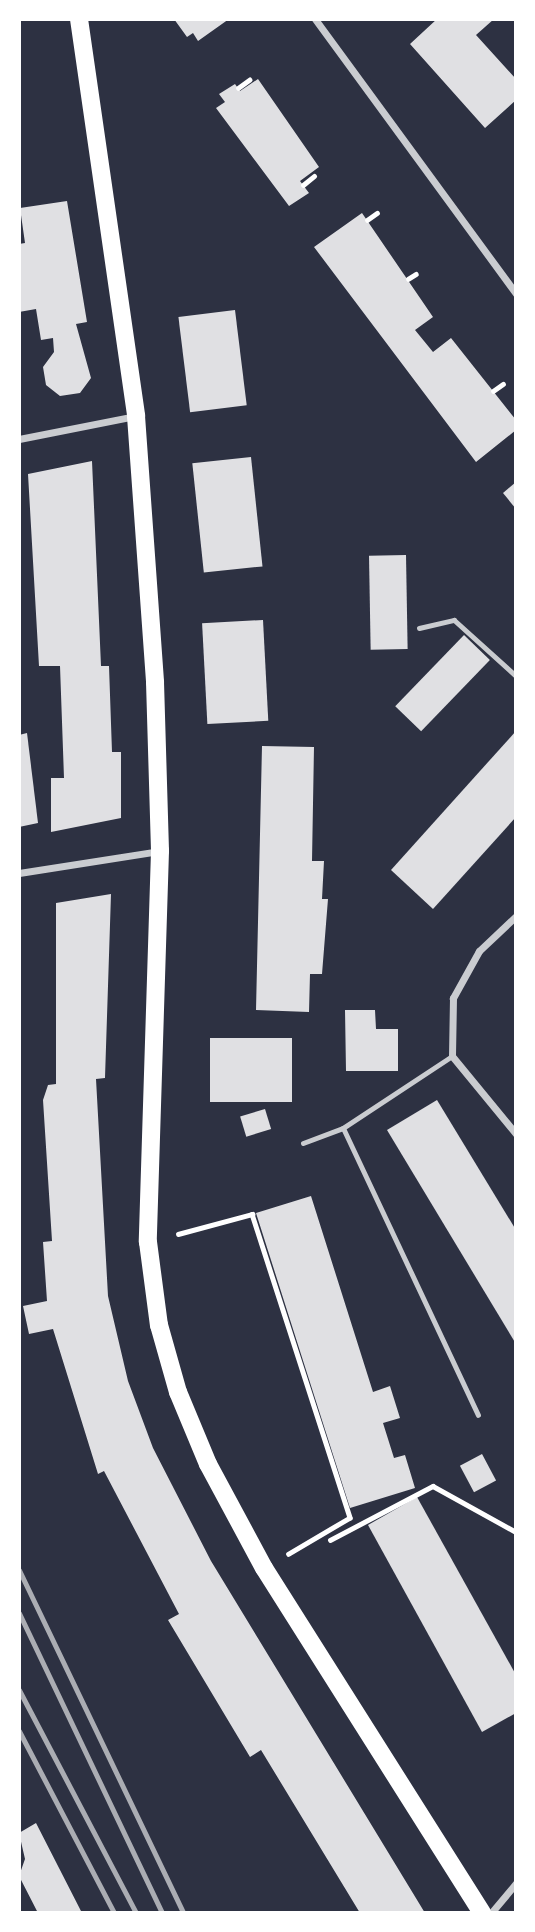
<!DOCTYPE html>
<html>
<head>
<meta charset="utf-8">
<style>
  body { margin:0 }
  #map { position:relative; width:535px; height:1932px; overflow:hidden; background:#2d3142; font-family:"PT Sans",sans-serif }
  div>[style] { position:absolute }
  .building>* { inset:0; background:#e0e0e3; transform-origin:0 0 }
  .path>* { height:4.5px; margin:-2.25px; padding:0 2.25px; transform-origin:2.25px; border-radius:2.25px; background:#fff }
  .service>* { height:5px; margin:-2.5px; padding:0 2.5px; transform-origin:2.5px; border-radius:2.5px; background:#caccd0 }
  .minor>* { height:7px; margin:-3.5px; padding:0 3.5px; transform-origin:3.5px; border-radius:3.5px; background:#caccd0 }
  .primary>* { height:18px; margin:-9px; padding:0 9px; transform-origin:9px; border-radius:9px; background:#fff }
  .rail>* { height:5px; margin:-2.5px; padding:0 2.5px; transform-origin:2.5px; border-radius:2.5px; background:#abadb3 }
  span { translate:-50% -50%; white-space:nowrap; text-align:center; line-height:1.15; -webkit-text-stroke:5px #fff; paint-order:stroke }
  .frame { position:absolute; inset:0; border:21px solid #fff; pointer-events:none }
</style>
</head>
<body>
<div id="map">
  <div class="building">
    <i style="clip-path:polygon(174px 19px,229px 19px,198px 41px,193px 33px,187px 37px)"></i>
    <i style="clip-path:polygon(437px 19px,494px 19px,476px 35px,516px 79px,516px 100px,485px 128px,410px 44px)"></i>
    <i style="clip-path:polygon(258px 79px,319px 167px,300px 181px,309px 193px,289px 206px,216px 108px,225px 102px,219px 94px,235px 84px,240px 91px)"></i>
    <i style="clip-path:polygon(67px 201px,87px 322px,76px 324px,91px 378px,80px 393px,60px 396px,46px 385px,43px 367px,54px 352px,53px 338px,41px 340px,36px 309px,19px 312px,19px 244px,25px 243px,20px 208px)"></i>
    <i style="clip-path:polygon(362px 213px,433px 317px,415px 330px,433px 352px,451px 338px,516px 420px,516px 430px,476px 462px,314px 247px)"></i>
    <i style="left:235px;top:310px;width:96px;height:57px;rotate:83deg"></i>
    <i style="left:251px;top:457px;width:110px;height:59px;rotate:84deg"></i>
    <i style="clip-path:polygon(92px 461px,101px 666px,109px 666px,112px 752px,121px 752px,121px 818px,51px 832px,51px 778px,64px 778px,60px 666px,39px 666px,28px 474px)"></i>
    <i style="clip-path:polygon(516px 482px,516px 509px,503px 493px)"></i>
    <i style="left:406px;top:555px;width:94px;height:37px;rotate:89deg"></i>
    <i style="left:263px;top:620px;width:101px;height:61px;rotate:87deg"></i>
    <i style="left:464px;top:635px;width:36px;height:99px;rotate:44deg"></i>
    <i style="clip-path:polygon(516px 731px,516px 817px,433px 909px,391px 870px)"></i>
    <i style="clip-path:polygon(27px 733px,38px 823px,19px 827px,19px 735px)"></i>
    <i style="clip-path:polygon(262px 746px,314px 747px,312px 861px,324px 861px,322px 899px,328px 899px,322px 974px,310px 974px,309px 1012px,256px 1010px)"></i>
    <i style="clip-path:polygon(111px 894px,105px 1078px,96px 1079px,108px 1296px,128px 1381px,153px 1448px,211px 1561px,425px 1913px,360px 1913px,261px 1750px,250px 1757px,168px 1620px,179px 1614px,104px 1471px,98px 1474px,53px 1329px,29px 1334px,23px 1306px,47px 1301px,43px 1242px,52px 1241px,43px 1100px,48px 1085px,56px 1084px,56px 903px)"></i>
    <i style="clip-path:polygon(345px 1010px,375px 1010px,376px 1029px,398px 1029px,398px 1071px,346px 1071px)"></i>
    <i style="left:210px;top:1038px;width:82px;height:64px"></i>
    <i style="clip-path:polygon(437px 1100px,516px 1230px,516px 1344px,387px 1130px)"></i>
    <i style="left:265px;top:1109px;width:21px;height:26px;rotate:73deg"></i>
    <i style="clip-path:polygon(311px 1196px,373px 1392px,390px 1386px,400px 1418px,383px 1423px,394px 1458px,405px 1455px,415px 1488px,350px 1508px,256px 1213px)"></i>
    <i style="left:482px;top:1454px;width:30px;height:25px;rotate:62deg"></i>
    <i style="clip-path:polygon(417px 1497px,516px 1675px,516px 1713px,482px 1732px,368px 1525px)"></i>
    <i style="clip-path:polygon(36px 1823px,82px 1913px,38px 1913px,19px 1876px,25px 1859px,19px 1833px)"></i>
  </div>
  <div class="path">
    <i style="left:238px;top:88px;width:14px;rotate:-36deg"></i>
    <i style="left:303px;top:185px;width:14px;rotate:-39deg"></i>
    <i style="left:367px;top:220px;width:12px;rotate:-35deg"></i>
    <i style="left:408px;top:279px;width:9px;rotate:-32deg"></i>
    <i style="left:493px;top:391px;width:12px;rotate:-35deg"></i>
    <i style="left:178px;top:1234px;width:77px;rotate:-15.1deg"></i>
    <i style="left:252px;top:1214px;width:319px;rotate:72.1deg"></i>
    <i style="left:350px;top:1518px;width:71px;rotate:149.5deg"></i>
    <i style="left:330px;top:1540px;width:116px;rotate:-27.7deg"></i>
    <i style="left:433px;top:1486px;width:95px;rotate:29deg"></i>
  </div>
  <div class="service">
    <i style="left:419px;top:628px;width:36px;rotate:-13deg"></i>
    <i style="left:454px;top:620px;width:84px;rotate:42.1deg"></i>
    <i style="left:452px;top:1056px;width:131px;rotate:146.6deg"></i>
    <i style="left:343px;top:1128px;width:317px;rotate:64.8deg"></i>
    <i style="left:303px;top:1143px;width:43px;rotate:-20.6deg"></i>
  </div>
  <div class="minor">
    <i style="left:315px;top:19px;width:341px;rotate:53.8deg"></i>
    <i style="left:19px;top:439px;width:118px;rotate:-11.2deg"></i>
    <i style="left:19px;top:873px;width:143px;rotate:-8.9deg"></i>
    <i style="left:516px;top:916px;width:51px;rotate:136.6deg"></i>
    <i style="left:479px;top:951px;width:54px;rotate:119deg"></i>
    <i style="left:453px;top:998px;width:58px;rotate:91deg"></i>
    <i style="left:452px;top:1056px;width:101px;rotate:50.6deg"></i>
    <i style="left:491px;top:1913px;width:39px;rotate:-50deg"></i>
  </div>
  <div class="primary">
    <i style="left:79px;top:19px;width:401px;rotate:81.8deg"></i>
    <i style="left:136px;top:416px;width:267px;rotate:85.9deg"></i>
    <i style="left:155px;top:682px;width:169px;rotate:88.3deg"></i>
    <i style="left:160px;top:851px;width:391px;rotate:91.8deg"></i>
    <i style="left:148px;top:1242px;width:84px;rotate:82.5deg"></i>
    <i style="left:159px;top:1325px;width:70px;rotate:74.2deg"></i>
    <i style="left:178px;top:1392px;width:78px;rotate:67.4deg"></i>
    <i style="left:208px;top:1464px;width:118px;rotate:61.7deg"></i>
    <i style="left:264px;top:1568px;width:408px;rotate:57.7deg"></i>
  </div>
  <div class="rail">
    <i style="left:19px;top:1570px;width:380px;rotate:64.4deg"></i>
    <i style="left:19px;top:1613px;width:332px;rotate:64.5deg"></i>
    <i style="left:19px;top:1690px;width:252px;rotate:62.3deg"></i>
    <i style="left:19px;top:1731px;width:205px;rotate:62.4deg"></i>
  </div>
  <div class="frame"></div>
</div>
</body>
</html>
